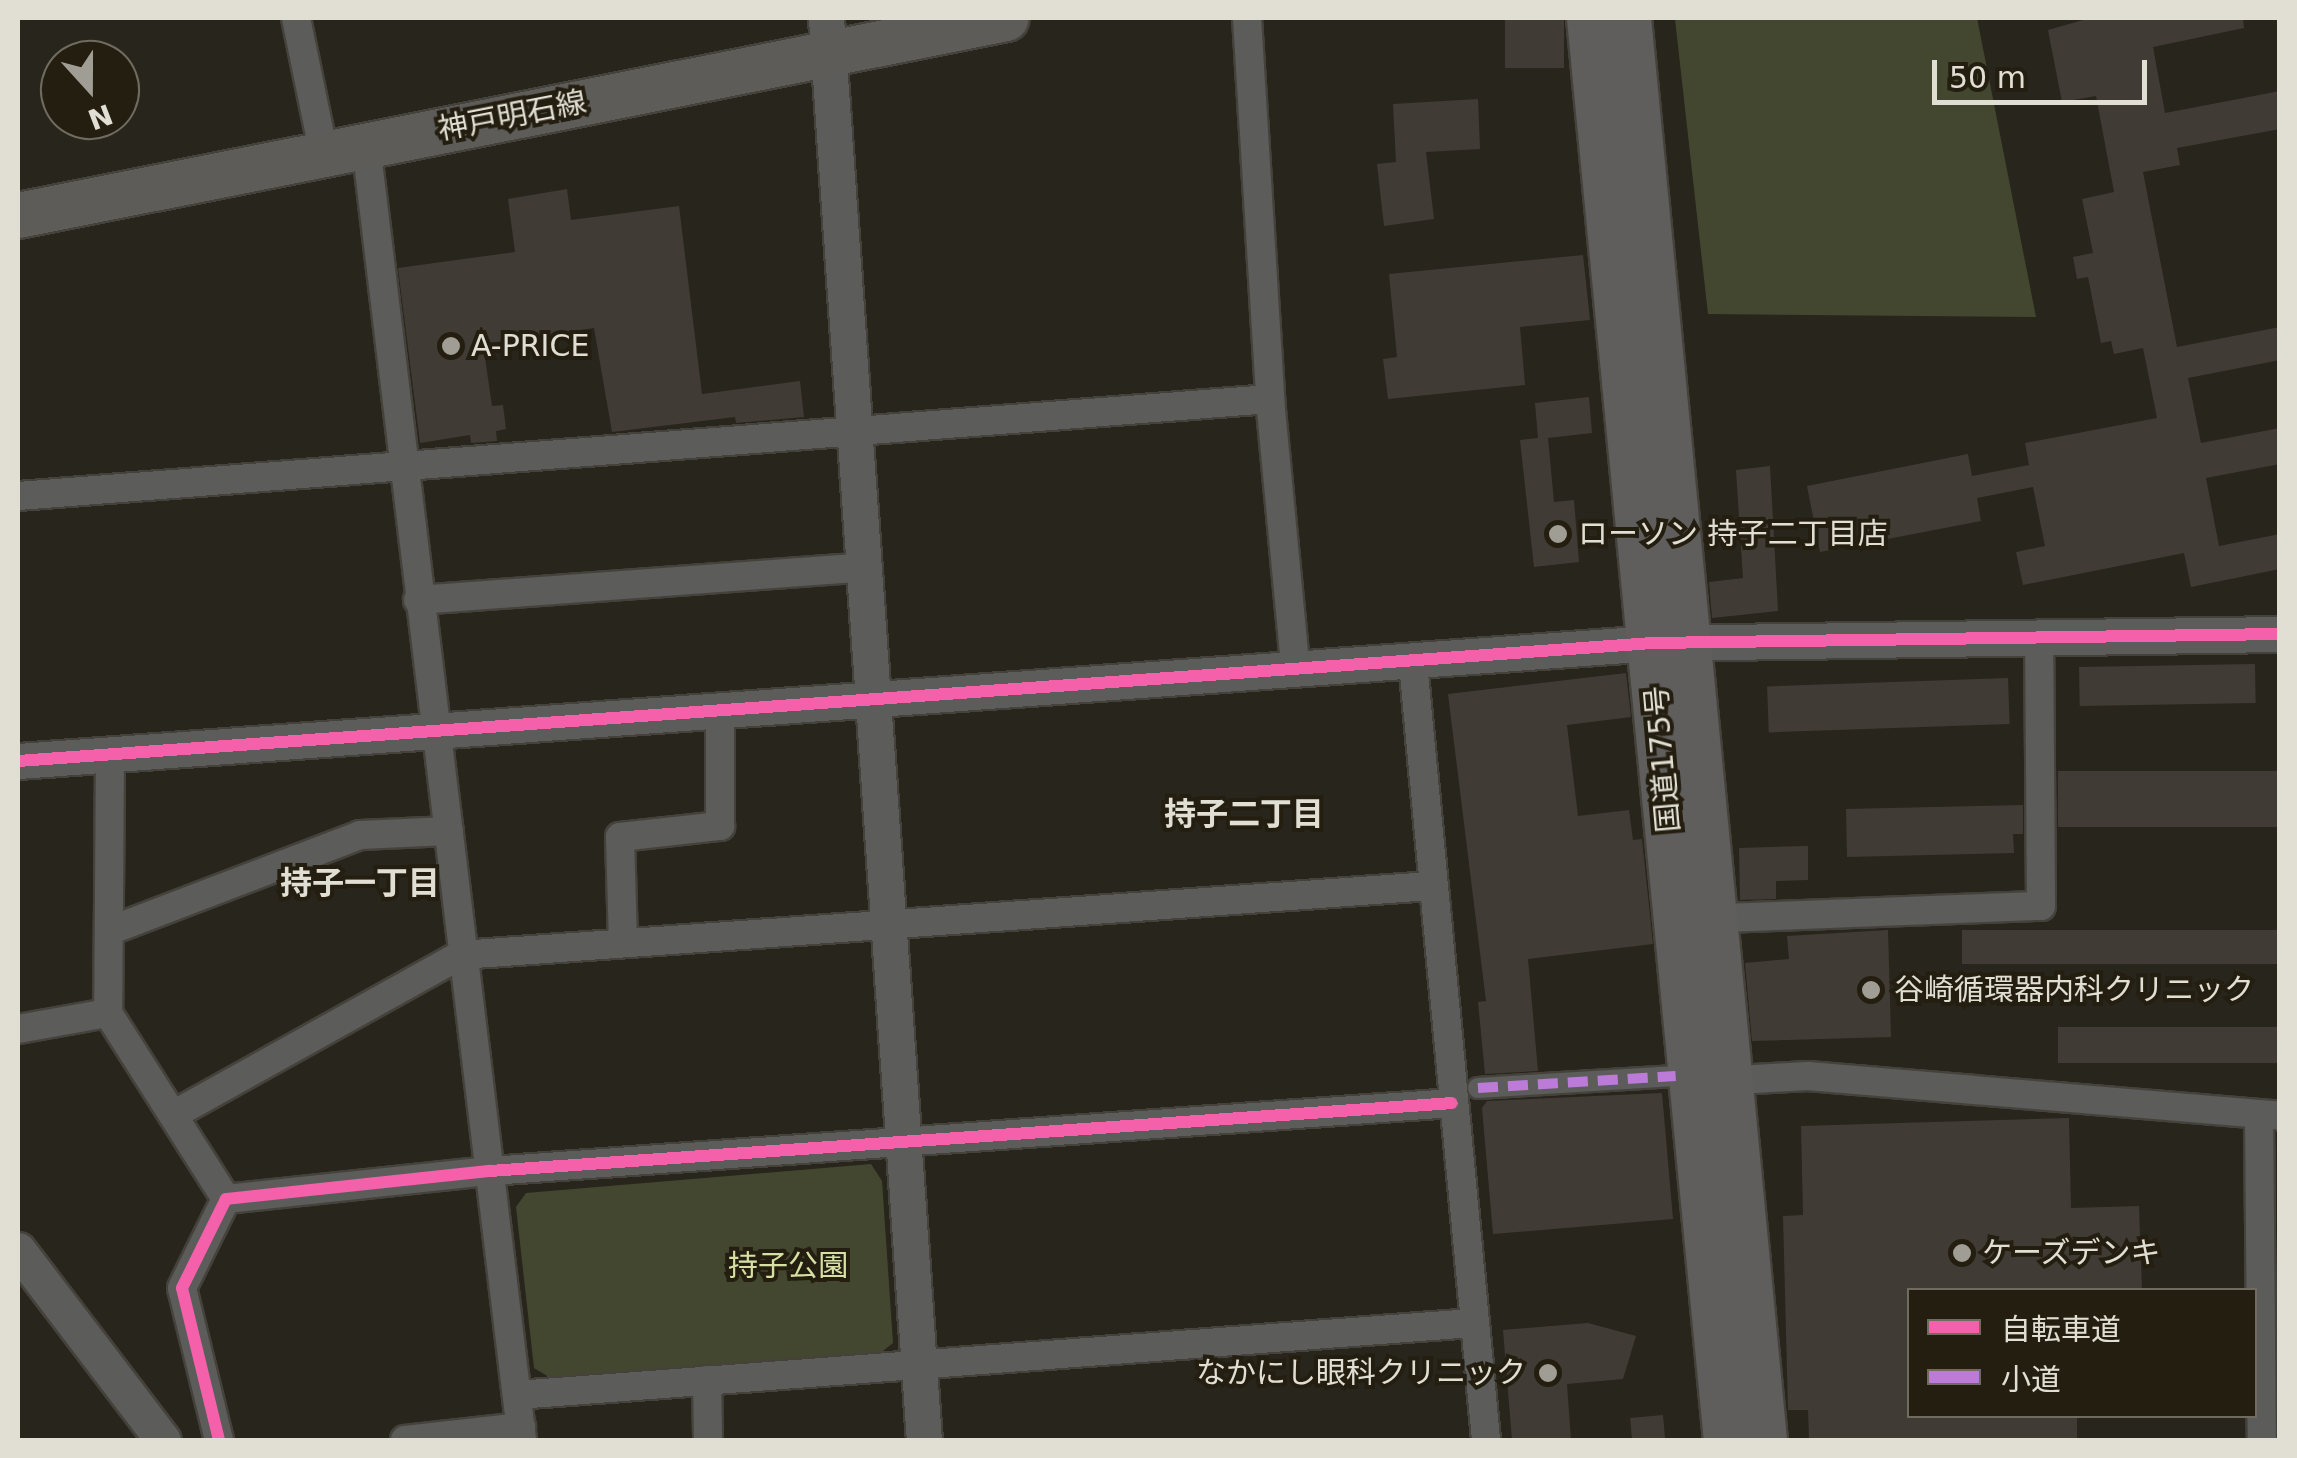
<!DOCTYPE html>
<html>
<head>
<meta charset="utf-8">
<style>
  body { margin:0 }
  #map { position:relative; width:2297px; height:1458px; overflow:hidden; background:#28251d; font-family:"DejaVu Sans","Noto Sans JP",sans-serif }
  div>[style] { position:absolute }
  .green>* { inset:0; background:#44472f }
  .building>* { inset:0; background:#403c35; transform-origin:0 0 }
  .roads { filter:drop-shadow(2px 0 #45423b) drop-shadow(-2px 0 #45423b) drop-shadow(0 2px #45423b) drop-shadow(0 -2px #45423b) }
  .pedestrian>* { height:20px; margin:-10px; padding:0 10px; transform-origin:10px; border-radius:10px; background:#5c5c5b }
  .minor>* { height:28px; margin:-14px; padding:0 14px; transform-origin:14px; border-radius:14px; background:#5c5c5b }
  .tertiary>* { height:35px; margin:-17.5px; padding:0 17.5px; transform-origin:17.5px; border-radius:17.5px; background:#5c5c5b }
  .primary>* { height:45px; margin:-22.5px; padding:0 22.5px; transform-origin:22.5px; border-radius:22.5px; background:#5d5c59 }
  .trunk>* { height:48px; margin:-24px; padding:0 24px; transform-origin:24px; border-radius:24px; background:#605e5c }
  .quiet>* { height:10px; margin-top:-5px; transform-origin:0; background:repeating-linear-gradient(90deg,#bd7bd9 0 20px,transparent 0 30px) }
  .cycleway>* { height:12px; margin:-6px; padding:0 6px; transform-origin:6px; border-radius:6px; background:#f560ab }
  .dots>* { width:28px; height:28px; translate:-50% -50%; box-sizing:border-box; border:5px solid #231e0f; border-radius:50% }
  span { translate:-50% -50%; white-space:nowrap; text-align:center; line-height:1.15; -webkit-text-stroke:8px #231e0f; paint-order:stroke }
  .street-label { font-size:30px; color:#e1ded4 }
  .poi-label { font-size:30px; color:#e1ded4 }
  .left { translate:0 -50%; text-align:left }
  .right { translate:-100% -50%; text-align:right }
  .park-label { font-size:30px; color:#d6dfa4 }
  .neighbourhood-label { font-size:32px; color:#e1ded4; font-weight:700 }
  .frame { position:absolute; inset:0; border:20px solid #e1ded4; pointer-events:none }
  .legend { position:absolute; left:1907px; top:1288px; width:350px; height:130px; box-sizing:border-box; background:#231e0f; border:2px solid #6f6b5e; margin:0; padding:12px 18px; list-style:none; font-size:30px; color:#e1ded4 }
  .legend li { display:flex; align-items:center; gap:20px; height:50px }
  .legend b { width:50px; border:2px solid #6f6b5e }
  .north { position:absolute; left:40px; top:40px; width:100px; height:100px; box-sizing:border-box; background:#231e0f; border:2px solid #6f6b5e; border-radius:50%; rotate:159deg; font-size:28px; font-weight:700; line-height:40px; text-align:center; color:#e1ded4 }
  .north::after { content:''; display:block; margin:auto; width:35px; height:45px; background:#a09d94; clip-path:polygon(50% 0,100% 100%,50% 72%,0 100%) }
  .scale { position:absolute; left:1932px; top:60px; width:215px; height:45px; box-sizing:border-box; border:5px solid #e1ded4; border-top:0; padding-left:12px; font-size:30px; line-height:35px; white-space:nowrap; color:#e1ded4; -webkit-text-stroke:8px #231e0f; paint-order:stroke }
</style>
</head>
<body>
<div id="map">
  <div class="green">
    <i style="clip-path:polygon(1977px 18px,2036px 317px,1708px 314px,1675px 19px)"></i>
    <i style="clip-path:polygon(871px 1164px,882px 1181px,893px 1343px,878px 1355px,549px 1377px,534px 1368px,516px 1207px,526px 1193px)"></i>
  </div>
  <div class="building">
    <i style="left:1505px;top:18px;width:59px;height:50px"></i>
    <i style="clip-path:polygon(2090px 18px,2243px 18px,2244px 28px,2153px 47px,2165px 113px,2280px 91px,2280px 129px,2177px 148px,2180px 165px,2143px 172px,2177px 347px,2280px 327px,2280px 360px,2188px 378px,2201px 443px,2280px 428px,2280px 464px,2206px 478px,2219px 546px,2280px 534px,2280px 569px,2191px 587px,2184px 553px,2023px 585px,2016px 552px,2045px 546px,2033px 487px,1977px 498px,1981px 521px,1820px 552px,1807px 486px,1968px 454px,1972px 476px,2029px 465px,2025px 443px,2157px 418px,2143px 348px,2114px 354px,2111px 341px,2101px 343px,2088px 277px,2077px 279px,2073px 257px,2093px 253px,2082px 199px,2114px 192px,2096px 96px,2062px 102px,2048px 30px)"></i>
    <i style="clip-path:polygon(1478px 99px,1480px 149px,1426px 152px,1434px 219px,1384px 226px,1377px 164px,1396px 162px,1393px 104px)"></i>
    <i style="clip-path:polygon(567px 189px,571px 220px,679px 206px,702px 394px,800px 381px,804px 417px,736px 423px,735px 417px,612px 432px,594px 328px,483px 344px,492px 406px,503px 405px,506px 429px,496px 431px,497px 441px,471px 443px,470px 435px,420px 443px,398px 268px,515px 252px,508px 199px)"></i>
    <i style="clip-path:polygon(1583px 255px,1590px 320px,1520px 327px,1525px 385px,1388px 399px,1383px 359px,1397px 357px,1389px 274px)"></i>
    <i style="clip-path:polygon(1589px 397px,1592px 433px,1548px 438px,1554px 502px,1574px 500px,1579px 562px,1534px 567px,1520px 440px,1538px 438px,1535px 403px)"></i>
    <i style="clip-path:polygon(1770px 466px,1778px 611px,1712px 618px,1709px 582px,1743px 578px,1736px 470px)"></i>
    <i style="left:2255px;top:664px;width:39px;height:176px;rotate:89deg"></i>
    <i style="clip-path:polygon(1626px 673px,1631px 717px,1567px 725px,1578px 816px,1629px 810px,1633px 840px,1642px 839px,1653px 944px,1528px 959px,1538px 1071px,1485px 1074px,1478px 1002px,1486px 1001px,1448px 694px)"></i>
    <i style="left:2008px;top:678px;width:46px;height:241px;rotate:88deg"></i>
    <i style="left:2280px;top:771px;width:56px;height:222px;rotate:90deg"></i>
    <i style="clip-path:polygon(2023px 805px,2023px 834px,2013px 834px,2014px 853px,1847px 857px,1846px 809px)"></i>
    <i style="clip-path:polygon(1808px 846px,1808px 880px,1776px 881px,1776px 899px,1740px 900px,1739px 848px)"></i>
    <i style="clip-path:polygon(1888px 930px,1891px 1037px,1752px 1041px,1745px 963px,1789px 959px,1787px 936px)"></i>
    <i style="left:2280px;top:930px;width:34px;height:318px;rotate:90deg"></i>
    <i style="left:2280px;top:1027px;width:36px;height:222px;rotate:90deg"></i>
    <i style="clip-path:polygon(1662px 1093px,1673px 1219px,1493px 1234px,1482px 1108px,1487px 1101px)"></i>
    <i style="clip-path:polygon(2069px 1118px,2071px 1208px,2139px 1206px,2142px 1290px,1910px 1290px,1910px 1416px,2077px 1416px,2077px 1440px,1809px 1440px,1808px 1410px,1788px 1410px,1783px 1216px,1803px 1215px,1801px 1126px)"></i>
    <i style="clip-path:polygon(1588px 1323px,1636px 1336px,1623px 1379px,1567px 1384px,1571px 1440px,1512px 1440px,1503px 1330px)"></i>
    <i style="left:1663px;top:1415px;width:25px;height:33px;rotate:85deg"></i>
  </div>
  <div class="roads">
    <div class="pedestrian">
      <i style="left:1478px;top:1088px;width:198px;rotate:-3.5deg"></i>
    </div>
    <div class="minor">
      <i style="left:296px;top:18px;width:139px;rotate:78.4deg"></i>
      <i style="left:1247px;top:18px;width:382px;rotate:86.5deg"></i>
      <i style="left:1270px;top:399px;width:267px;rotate:84.6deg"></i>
      <i style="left:366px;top:145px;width:1304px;rotate:83.13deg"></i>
      <i style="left:18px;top:496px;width:1256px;rotate:-4.43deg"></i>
      <i style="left:418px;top:600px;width:448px;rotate:-4.2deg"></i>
      <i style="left:1413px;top:663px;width:780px;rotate:84.63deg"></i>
      <i style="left:110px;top:755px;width:258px;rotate:90.4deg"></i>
      <i style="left:108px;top:1013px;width:220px;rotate:57.6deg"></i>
      <i style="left:1699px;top:919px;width:342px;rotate:-2.2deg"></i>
      <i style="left:2041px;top:906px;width:267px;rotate:-90.4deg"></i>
      <i style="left:109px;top:931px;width:269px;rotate:-20.9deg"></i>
      <i style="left:360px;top:835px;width:89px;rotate:-2.6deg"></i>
      <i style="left:623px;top:943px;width:106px;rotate:-91.6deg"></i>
      <i style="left:620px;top:837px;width:101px;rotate:-6.3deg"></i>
      <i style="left:720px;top:826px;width:113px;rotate:-90deg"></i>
      <i style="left:18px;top:1029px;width:91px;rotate:-10.1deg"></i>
      <i style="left:1718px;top:1081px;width:90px;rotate:-3.2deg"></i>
      <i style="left:1808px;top:1076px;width:474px;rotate:4.8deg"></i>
      <i style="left:173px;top:1115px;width:329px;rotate:-29.1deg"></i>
      <i style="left:461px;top:955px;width:972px;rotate:-4.07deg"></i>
      <i style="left:2259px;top:1115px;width:325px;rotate:89.5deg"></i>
      <i style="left:707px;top:1380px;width:60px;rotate:89deg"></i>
      <i style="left:517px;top:1395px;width:958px;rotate:-4.31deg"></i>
      <i style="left:219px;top:1440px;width:156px;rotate:-103.7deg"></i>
      <i style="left:182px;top:1288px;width:99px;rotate:-63.7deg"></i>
      <i style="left:226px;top:1199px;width:265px;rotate:-6.1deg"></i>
      <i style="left:490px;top:1171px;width:964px;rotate:-4.04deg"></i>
      <i style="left:405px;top:1440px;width:117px;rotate:-6.4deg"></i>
    </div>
    <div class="tertiary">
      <i style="left:826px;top:18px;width:1425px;rotate:86.06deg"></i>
      <i style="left:18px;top:761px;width:1638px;rotate:-4.13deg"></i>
      <i style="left:1652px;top:643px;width:628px;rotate:-0.82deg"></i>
      <i style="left:18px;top:1250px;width:239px;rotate:52.7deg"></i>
    </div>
    <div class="primary">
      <i style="left:18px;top:215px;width:1007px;rotate:-11.28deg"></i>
    </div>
    <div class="trunk">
      <i style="left:1591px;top:18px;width:1429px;rotate:84.5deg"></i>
      <i style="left:1627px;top:18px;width:1428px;rotate:84.54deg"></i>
    </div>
  </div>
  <div class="quiet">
    <i style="left:1478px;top:1088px;width:198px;rotate:-3.5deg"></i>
  </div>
  <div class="cycleway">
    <i style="left:18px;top:761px;width:1638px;rotate:-4.13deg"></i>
    <i style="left:1652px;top:643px;width:628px;rotate:-0.82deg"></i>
    <i style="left:219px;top:1440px;width:156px;rotate:-103.7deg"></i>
    <i style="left:182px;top:1288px;width:99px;rotate:-63.7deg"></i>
    <i style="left:226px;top:1199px;width:265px;rotate:-6.1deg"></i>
    <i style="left:490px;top:1171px;width:964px;rotate:-4.04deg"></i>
  </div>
  <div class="dots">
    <i style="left:451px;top:346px;background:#a09d94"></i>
    <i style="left:1558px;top:534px;background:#a09d94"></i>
    <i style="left:1871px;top:990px;background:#a09d94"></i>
    <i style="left:1962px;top:1253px;background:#a09d94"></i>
    <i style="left:1548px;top:1373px;background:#a09d94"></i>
  </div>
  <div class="street-label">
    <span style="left:512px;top:116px;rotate:-11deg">神戸明石線</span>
    <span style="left:1663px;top:759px;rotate:-95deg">国道175号</span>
  </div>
  <div class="poi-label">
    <span class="left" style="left:471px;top:346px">A-PRICE</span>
    <span class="left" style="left:1578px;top:534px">ローソン 持子二丁目店</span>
    <span class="left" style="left:1894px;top:990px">谷崎循環器内科クリニック</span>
    <span class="left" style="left:1982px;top:1253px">ケーズデンキ</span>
    <span class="right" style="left:1526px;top:1373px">なかにし眼科クリニック</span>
  </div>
  <div class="park-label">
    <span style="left:788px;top:1266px">持子公園</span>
  </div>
  <div class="neighbourhood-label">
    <span style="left:1244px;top:814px">持子二丁目</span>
    <span style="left:360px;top:883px">持子一丁目</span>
  </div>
  <div class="frame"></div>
  <ul class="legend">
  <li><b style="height:12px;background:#f560ab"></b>自転車道</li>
  <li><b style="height:12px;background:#bd7bd9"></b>小道</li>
  </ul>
  <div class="north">N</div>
  <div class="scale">50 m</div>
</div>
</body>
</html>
